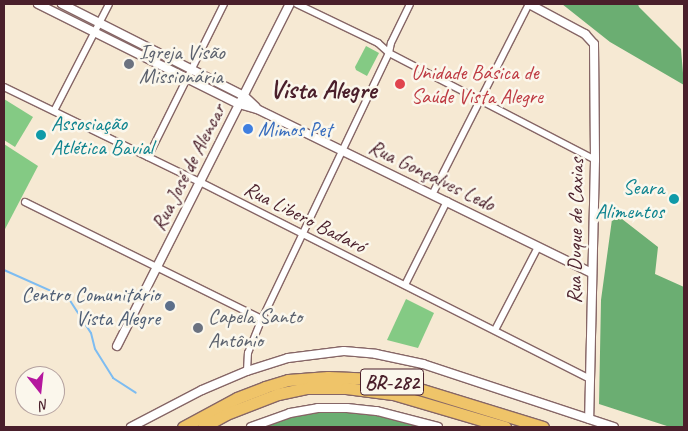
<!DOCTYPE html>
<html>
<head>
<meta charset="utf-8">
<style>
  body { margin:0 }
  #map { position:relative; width:688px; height:431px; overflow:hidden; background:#f6e9d3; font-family:Caveat,sans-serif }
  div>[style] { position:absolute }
  .green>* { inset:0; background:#84ca84 }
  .forest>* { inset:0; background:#6bae72 }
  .stream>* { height:2px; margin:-1px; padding:0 1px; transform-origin:1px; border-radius:1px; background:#7dbcf1 }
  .roads { filter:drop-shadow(1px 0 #866666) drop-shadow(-1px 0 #866666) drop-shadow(0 1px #866666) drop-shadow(0 -1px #866666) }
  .minor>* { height:6px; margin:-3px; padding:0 3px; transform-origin:3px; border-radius:3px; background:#fff }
  .tertiary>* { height:8px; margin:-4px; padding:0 4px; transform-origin:4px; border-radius:4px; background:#fff }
  .trunk>* { height:11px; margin:-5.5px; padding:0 5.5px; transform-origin:5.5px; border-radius:5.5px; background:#efc469 }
  .dots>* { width:14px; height:14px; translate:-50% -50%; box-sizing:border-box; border:2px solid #fbf7ec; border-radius:50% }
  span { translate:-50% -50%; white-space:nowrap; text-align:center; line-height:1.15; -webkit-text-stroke:5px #fbf7ec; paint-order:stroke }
  .shield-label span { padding:1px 4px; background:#fbf7ec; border:1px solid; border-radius:4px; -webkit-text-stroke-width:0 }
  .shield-label { font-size:20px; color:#4a1f2b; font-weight:700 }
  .worship-label { font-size:21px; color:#5b616d }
  .left { translate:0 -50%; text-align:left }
  .health-label { font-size:21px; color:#be3a42 }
  .culture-label { font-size:21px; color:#0d838f }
  .right { translate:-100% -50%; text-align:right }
  .shop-label { font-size:21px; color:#366cbe }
  .street-label { font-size:21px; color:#4a1f2b }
  .service-label { font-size:21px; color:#4e5e75 }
  .district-label { font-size:26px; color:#4a1f2b; font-weight:700 }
  .frame { position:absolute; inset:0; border:5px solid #4a1f2b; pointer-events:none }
  .north { position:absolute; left:15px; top:366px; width:50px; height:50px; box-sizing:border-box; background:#fbf7ec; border:1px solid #b4a19f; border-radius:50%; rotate:164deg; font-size:14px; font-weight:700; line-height:20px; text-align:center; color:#4a1f2b }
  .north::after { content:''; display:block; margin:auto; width:18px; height:22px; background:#b5179e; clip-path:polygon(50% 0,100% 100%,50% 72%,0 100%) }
</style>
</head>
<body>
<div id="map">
  <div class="green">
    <i style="clip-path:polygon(366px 46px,379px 53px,367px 76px,356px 70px,355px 67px)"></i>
    <i style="clip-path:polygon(4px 99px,33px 117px,15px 147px,4px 140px)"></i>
    <i style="clip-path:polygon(4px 144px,38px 166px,4px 231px)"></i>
    <i style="clip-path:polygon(406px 299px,434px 313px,418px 348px,387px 340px)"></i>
  </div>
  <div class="forest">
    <i style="clip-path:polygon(562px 4px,638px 4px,639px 7px,681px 49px,684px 85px,610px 42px)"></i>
    <i style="clip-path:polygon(613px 212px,658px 247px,655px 274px,684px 287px,684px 427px,670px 427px,599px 404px,601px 300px)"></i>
    <i style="clip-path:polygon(319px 409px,377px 412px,435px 427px,263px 427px,276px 421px)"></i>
  </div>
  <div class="stream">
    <i style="left:4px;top:270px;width:71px;rotate:24deg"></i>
    <i style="left:69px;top:299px;width:40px;rotate:57.1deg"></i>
    <i style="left:91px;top:333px;width:16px;rotate:76deg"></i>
    <i style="left:95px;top:349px;width:34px;rotate:58deg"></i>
    <i style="left:113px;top:378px;width:27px;rotate:33deg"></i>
  </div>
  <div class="roads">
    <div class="minor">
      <i style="left:297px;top:4px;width:90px;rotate:25.7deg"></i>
      <i style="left:378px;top:43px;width:15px;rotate:42deg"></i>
      <i style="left:389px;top:53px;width:232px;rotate:27.4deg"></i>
      <i style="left:4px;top:87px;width:218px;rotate:25.9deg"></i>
      <i style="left:200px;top:182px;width:437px;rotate:26.8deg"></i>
      <i style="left:54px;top:111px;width:120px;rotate:-62.8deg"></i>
      <i style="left:148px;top:157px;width:171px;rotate:-63.6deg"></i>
      <i style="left:433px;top:193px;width:212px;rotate:-63.1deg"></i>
      <i style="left:25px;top:202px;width:264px;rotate:26.3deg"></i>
      <i style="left:405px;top:285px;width:94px;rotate:-63.4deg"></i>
      <i style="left:495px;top:330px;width:93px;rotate:-62.6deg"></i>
      <i style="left:247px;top:371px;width:18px;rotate:-87deg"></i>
      <i style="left:248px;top:353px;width:37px;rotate:-68deg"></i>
      <i style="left:262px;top:319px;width:295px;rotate:-64.5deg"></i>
      <i style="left:389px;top:53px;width:10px;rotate:-79deg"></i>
      <i style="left:391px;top:43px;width:43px;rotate:-64deg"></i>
    </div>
    <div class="tertiary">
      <i style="left:38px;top:4px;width:225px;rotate:26.5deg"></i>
      <i style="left:239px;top:104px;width:19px;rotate:16deg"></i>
      <i style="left:257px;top:109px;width:373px;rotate:26.1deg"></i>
      <i style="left:62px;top:4px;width:204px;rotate:26.8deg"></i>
      <i style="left:244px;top:96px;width:16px;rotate:43deg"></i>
      <i style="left:529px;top:4px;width:64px;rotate:28.2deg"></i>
      <i style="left:585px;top:34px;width:13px;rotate:48deg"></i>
      <i style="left:594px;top:44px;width:116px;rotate:89.5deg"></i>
      <i style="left:595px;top:160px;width:259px;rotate:91.3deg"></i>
      <i style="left:117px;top:346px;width:383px;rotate:-63.2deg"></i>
      <i style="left:131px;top:427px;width:80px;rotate:-27.5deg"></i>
      <i style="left:202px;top:390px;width:49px;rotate:-22.9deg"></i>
      <i style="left:247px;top:371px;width:43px;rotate:-17.6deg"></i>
      <i style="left:288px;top:358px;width:56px;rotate:-7.1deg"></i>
      <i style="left:344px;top:351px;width:32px;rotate:5deg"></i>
      <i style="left:376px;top:354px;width:48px;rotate:12deg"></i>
      <i style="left:423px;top:364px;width:201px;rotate:18.3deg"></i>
      <i style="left:251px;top:427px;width:41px;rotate:-19.7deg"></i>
      <i style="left:290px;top:413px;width:28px;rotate:-10deg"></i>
      <i style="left:318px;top:408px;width:29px"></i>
      <i style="left:347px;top:408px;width:30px;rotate:6deg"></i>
      <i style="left:377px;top:411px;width:63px;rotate:14.7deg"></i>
    </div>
    <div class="trunk">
      <i style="left:183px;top:427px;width:61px;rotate:-28.2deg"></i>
      <i style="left:237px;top:398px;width:30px;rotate:-21deg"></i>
      <i style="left:265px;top:387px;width:24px;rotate:-17deg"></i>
      <i style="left:288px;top:380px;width:40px;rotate:-4.3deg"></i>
      <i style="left:328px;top:377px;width:49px;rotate:2.3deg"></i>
      <i style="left:377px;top:379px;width:37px;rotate:13deg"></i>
      <i style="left:413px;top:387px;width:136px;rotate:17.1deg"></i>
      <i style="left:203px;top:427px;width:26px;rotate:-29deg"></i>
      <i style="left:226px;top:414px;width:56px;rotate:-21deg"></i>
      <i style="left:278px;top:394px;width:30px;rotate:-12deg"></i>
      <i style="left:307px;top:388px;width:39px"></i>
      <i style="left:346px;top:388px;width:47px;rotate:7.3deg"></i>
      <i style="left:393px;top:394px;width:117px;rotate:16.4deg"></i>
    </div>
  </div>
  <div class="dots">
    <i style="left:129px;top:64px;background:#6b7280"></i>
    <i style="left:400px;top:84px;background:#e0444e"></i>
    <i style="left:248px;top:129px;background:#3f7fe0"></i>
    <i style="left:41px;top:135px;background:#0f9aa8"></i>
    <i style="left:674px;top:199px;background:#0f9aa8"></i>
    <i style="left:170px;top:306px;background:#5c6f8a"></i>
    <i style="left:198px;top:328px;background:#6b7280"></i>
  </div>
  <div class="shield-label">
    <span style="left:392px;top:382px">BR-282</span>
  </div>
  <div class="worship-label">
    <span class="left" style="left:139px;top:64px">Igreja Visão<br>Missionária</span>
    <span class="left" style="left:208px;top:328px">Capela Santo<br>Antônio</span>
  </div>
  <div class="health-label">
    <span class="left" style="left:411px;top:84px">Unidade Básica de<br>Saúde Vista Alegre</span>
  </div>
  <div class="culture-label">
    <span class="left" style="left:51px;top:135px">Assosiação<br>Atlética Bavial</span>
    <span class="right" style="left:664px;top:199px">Seara<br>Alimentos</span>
  </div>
  <div class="shop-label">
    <span class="left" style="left:258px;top:129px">Mimos Pet</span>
  </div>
  <div class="street-label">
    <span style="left:188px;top:167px;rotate:-63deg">Rua José de Alencar</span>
    <span style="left:432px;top:175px;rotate:26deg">Rua Gonçalves Ledo</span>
    <span style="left:305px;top:217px;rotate:27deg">Rua Libero Badaró</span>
    <span style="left:575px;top:231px;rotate:-89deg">Rua Duque de Caxias</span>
  </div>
  <div class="service-label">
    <span class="right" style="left:160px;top:306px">Centro Comunitário<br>Vista Alegre</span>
  </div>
  <div class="district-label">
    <span style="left:323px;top:90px">Vista Alegre</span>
  </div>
  <div class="frame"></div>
  <div class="north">N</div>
</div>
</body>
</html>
